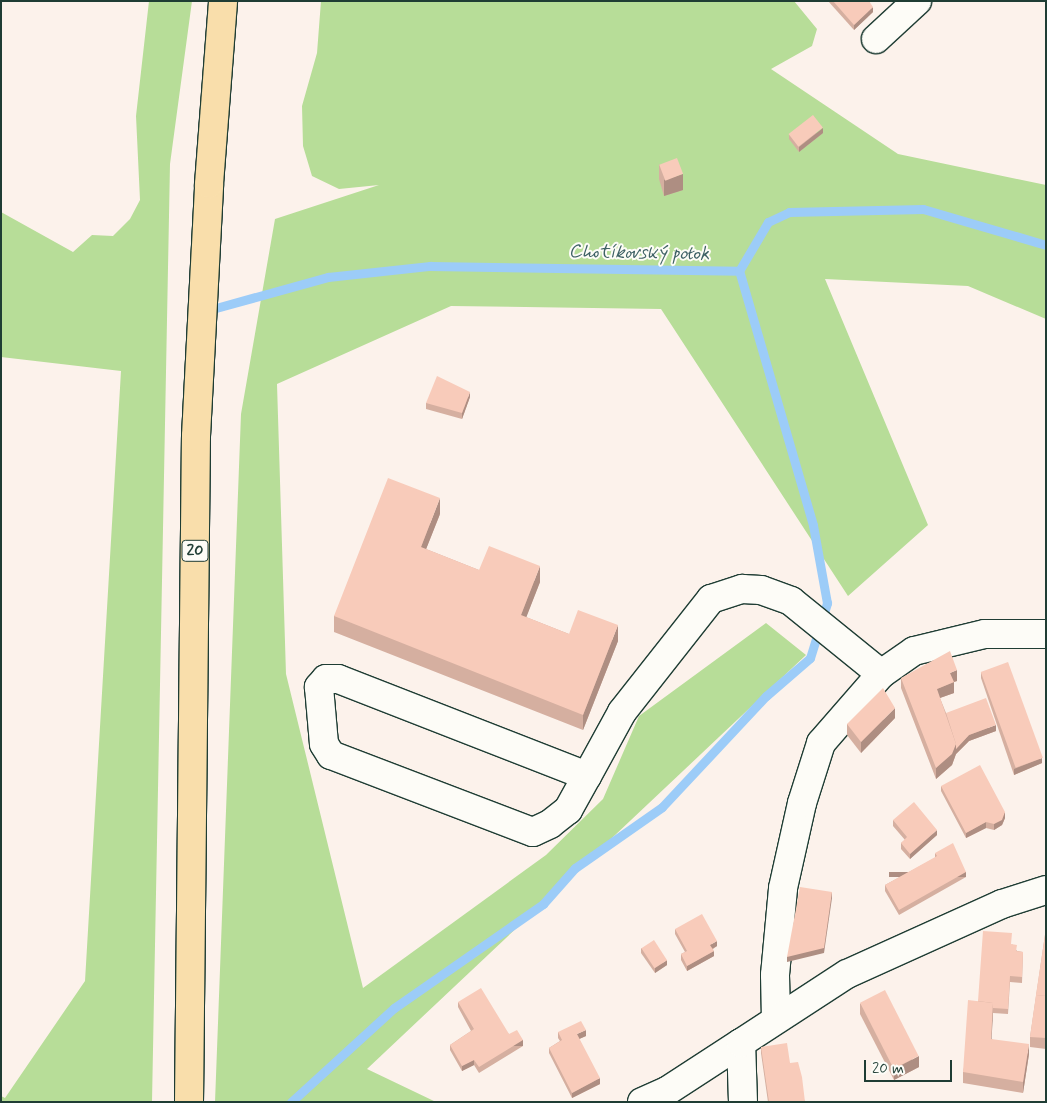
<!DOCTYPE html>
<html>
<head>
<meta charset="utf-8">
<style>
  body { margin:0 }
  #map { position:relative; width:1047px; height:1103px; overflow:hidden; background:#fcf2eb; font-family:Mynerve,sans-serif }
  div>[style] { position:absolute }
  .green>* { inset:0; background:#b7dd98 }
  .stream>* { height:9px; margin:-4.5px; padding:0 4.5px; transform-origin:4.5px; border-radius:4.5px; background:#9cccf8 }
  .roads { filter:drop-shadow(1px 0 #1f3d34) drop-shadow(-1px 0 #1f3d34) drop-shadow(0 1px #1f3d34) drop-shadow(0 -1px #1f3d34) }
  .minor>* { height:28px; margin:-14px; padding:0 14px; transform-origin:14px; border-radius:14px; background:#fdfcf7 }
  .major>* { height:28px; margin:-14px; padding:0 14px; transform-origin:14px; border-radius:14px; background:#f9deab }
  .wall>* { inset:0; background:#d5afa0 }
  .shaded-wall>* { inset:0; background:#ae8e82; transform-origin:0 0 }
  .building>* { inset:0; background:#f8cbba; transform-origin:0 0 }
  span { translate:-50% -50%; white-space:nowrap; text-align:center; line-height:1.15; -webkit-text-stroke:4px #fdfcf7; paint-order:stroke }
  .shield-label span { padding:1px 4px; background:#fdfcf7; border:1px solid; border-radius:4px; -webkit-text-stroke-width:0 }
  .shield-label { font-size:16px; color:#1f3d34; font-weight:700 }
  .water-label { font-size:19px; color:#3e6165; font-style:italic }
  .frame { position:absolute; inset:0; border:2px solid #1f3d34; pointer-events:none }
  .scale { position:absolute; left:864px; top:1060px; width:88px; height:22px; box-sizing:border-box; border:2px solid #1f3d34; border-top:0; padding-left:6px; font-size:15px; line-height:18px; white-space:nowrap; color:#1f3d34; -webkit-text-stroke:4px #fdfcf7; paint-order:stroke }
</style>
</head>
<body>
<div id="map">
  <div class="green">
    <i style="clip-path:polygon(149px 1px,192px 1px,170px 164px,152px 1102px,1px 1102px,1px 1096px,5px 1098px,85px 981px,121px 371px,1px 357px,1px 212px,73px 252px,92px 235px,113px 236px,130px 219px,140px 200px,136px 116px)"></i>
    <i style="clip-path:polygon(321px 1px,794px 1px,817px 29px,812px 46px,771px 69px,898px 154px,1046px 185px,1046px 319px,968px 286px,825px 279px,928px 525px,848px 596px,661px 309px,451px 306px,277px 384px,286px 674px,363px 988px,546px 855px,603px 799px,639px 716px,766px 623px,806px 655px,367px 1069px,436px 1102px,215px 1102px,241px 414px,275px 219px,379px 185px,339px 189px,312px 176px,303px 146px,302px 106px,317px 53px)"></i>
  </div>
  <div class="stream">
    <i style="left:205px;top:311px;width:128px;rotate:-15.5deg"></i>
    <i style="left:328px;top:277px;width:103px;rotate:-6.2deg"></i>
    <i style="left:430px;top:266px;width:309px;rotate:0.9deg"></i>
    <i style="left:739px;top:271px;width:57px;rotate:-59.4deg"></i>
    <i style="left:768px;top:222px;width:23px;rotate:-25deg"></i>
    <i style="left:789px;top:212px;width:134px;rotate:-1.3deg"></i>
    <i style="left:923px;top:209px;width:128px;rotate:16.3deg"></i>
    <i style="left:291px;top:1102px;width:139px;rotate:-42.4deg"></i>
    <i style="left:394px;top:1008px;width:182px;rotate:-34.9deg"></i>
    <i style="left:543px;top:904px;width:48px;rotate:-48.4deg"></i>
    <i style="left:575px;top:868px;width:106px;rotate:-35deg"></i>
    <i style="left:662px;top:807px;width:152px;rotate:-46.9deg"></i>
    <i style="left:766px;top:696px;width:58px;rotate:-40.8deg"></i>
    <i style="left:810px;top:658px;width:58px;rotate:-72.8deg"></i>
    <i style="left:827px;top:603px;width:79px;rotate:-100.2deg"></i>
    <i style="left:813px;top:525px;width:265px;rotate:-106.2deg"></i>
  </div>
  <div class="roads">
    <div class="minor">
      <i style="left:876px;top:39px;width:56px;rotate:-42.8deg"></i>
      <i style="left:587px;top:776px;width:267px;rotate:-158.7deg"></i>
      <i style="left:338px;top:679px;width:12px;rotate:180deg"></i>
      <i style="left:326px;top:679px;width:11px;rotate:131deg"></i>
      <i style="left:319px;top:687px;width:57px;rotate:85deg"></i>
      <i style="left:324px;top:744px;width:13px;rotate:58deg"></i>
      <i style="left:331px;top:755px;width:216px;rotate:20.9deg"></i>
      <i style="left:533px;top:832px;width:19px;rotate:-25deg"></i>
      <i style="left:550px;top:824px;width:23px;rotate:-38deg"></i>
      <i style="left:568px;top:810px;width:39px;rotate:-61deg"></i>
      <i style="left:587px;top:776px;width:73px;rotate:-61.3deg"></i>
      <i style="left:622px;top:712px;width:144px;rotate:-51.8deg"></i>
      <i style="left:711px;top:599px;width:33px;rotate:-18deg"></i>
      <i style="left:742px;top:589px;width:19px;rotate:3deg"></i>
      <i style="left:761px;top:590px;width:32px;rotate:20deg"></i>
      <i style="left:791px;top:601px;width:116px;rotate:39deg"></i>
      <i style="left:776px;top:1019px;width:44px;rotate:-91.3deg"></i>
      <i style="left:775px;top:975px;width:87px;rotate:-84.7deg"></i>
      <i style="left:783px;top:888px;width:87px;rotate:-77.4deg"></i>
      <i style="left:802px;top:803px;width:63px;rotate:-72.4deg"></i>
      <i style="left:821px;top:743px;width:91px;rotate:-49deg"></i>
      <i style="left:881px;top:674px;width:40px;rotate:-34.9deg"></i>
      <i style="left:914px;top:651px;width:73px;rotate:-13.5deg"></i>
      <i style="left:985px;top:634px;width:61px"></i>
      <i style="left:642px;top:1102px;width:27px;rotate:-24deg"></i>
      <i style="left:667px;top:1091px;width:88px;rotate:-33deg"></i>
      <i style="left:743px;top:1102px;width:59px;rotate:-91.9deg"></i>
      <i style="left:741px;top:1043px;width:126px;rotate:-33.1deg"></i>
      <i style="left:847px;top:974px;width:170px;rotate:-24.3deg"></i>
      <i style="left:1002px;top:904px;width:46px;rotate:-17.7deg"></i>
    </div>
    <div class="major">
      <i style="left:189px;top:1102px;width:666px;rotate:-89.4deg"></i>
      <i style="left:196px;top:436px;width:252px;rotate:-87deg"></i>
      <i style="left:209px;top:184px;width:184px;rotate:-85.6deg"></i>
    </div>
  </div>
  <div class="wall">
    <i style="clip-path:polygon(828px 1px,869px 1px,873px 12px,854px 30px)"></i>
    <i style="clip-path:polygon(823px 133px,799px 152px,789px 139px,789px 134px)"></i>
    <i style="clip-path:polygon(659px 164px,683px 190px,664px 196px,659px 179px)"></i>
    <i style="clip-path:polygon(470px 397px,462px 419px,426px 409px,426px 403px)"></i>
    <i style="clip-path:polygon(440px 514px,426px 549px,479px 570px,540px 582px,526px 617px,569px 634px,618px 641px,583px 730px,334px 632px,334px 616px)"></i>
    <i style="clip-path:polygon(981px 672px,1042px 763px,1014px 775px,981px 678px)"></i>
    <i style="clip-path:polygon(901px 678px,957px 681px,954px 682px,954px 693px,940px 698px,946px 713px,996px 731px,969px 741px,956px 754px,952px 765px,936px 779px,901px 688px)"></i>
    <i style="clip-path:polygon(895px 718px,861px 753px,847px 735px,847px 724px)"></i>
    <i style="clip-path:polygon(941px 786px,1005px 818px,1002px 825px,994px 830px,986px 828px,966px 838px,941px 791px)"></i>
    <i style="clip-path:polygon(893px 820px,937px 835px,910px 859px,901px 849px,901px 843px,905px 840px,893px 826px)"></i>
    <i style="clip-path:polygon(935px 853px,966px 877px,899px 915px,885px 891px,885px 885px,935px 858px)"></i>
    <i style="clip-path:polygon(1046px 928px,1046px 1049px,1030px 1047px,1030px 1037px)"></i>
    <i style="clip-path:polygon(675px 929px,717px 946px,713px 949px,714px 956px,687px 971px,681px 960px,681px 954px,685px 952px,675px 934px)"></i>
    <i style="clip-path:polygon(1012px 944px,1017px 951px,1023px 952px,1022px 983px,1010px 982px,1008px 1014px,993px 1013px,991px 1039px,1029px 1054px,1023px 1093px,963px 1083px,963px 1072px,978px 1001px)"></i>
    <i style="clip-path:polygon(641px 948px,667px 965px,655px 973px,641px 953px)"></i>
    <i style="clip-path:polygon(458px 1002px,509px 1034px,523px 1046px,479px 1073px,474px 1065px,462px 1071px,450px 1050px,450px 1045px,471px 1031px,458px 1007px)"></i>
    <i style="clip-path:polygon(860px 1003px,919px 1067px,894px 1080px,860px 1014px)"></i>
    <i style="clip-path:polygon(558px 1032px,586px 1036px,579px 1039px,600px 1084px,572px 1098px,549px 1053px,549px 1048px,560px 1041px,558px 1038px)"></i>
    <i style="clip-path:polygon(761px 1047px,790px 1063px,805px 1102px,768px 1102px,761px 1053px)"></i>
  </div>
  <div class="shaded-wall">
    <i style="clip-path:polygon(873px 7px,873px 12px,854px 30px,854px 25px)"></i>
    <i style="clip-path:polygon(823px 128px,823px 133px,799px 152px,799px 147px)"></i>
    <i style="clip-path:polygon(683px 174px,683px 190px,664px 196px,664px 180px)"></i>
    <i style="clip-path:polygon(470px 392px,470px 397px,462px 419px,462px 413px)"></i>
    <i style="clip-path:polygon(440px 498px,440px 514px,421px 562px,421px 547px)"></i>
    <i style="clip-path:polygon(540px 566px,540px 582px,521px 631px,521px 615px)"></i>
    <i style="clip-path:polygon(618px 625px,618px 641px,583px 730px,583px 715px)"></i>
    <i style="clip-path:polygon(957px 670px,957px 681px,950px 683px,950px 673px)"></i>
    <i style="clip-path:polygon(954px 682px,954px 693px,937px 699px,937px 689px)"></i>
    <i style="clip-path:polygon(895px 708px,895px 718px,861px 753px,861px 742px)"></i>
    <i style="clip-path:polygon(996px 725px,996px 731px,969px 741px,956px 754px,956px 749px,969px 735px)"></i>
    <i style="clip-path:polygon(956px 744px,956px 754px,952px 765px,936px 779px,936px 768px)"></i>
    <i style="clip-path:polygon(1042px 758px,1042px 763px,1014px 775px,1014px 769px)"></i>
    <i style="clip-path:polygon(1005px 812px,1005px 818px,1002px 825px,994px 830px,994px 824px)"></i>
    <i style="clip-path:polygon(986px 822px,986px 828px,966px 838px,966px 833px)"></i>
    <i style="clip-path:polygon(937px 830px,937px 835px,910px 859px,910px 854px)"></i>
    <i style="left:966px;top:872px;width:5px;height:77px;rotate:90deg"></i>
    <i style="clip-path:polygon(832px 892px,832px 898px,824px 953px,787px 962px,787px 957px)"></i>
    <i style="clip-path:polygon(717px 941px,717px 946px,710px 950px,710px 945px)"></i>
    <i style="clip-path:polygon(714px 951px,714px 956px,687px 971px,687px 966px)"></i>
    <i style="clip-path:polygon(667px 960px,667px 965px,655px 973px,655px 968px)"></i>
    <i style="clip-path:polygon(993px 1003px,993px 1013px,991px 1050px,991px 1039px)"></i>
    <i style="clip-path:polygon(586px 1030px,586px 1036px,577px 1040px,577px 1034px)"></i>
    <i style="left:523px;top:1040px;width:6px;height:52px;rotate:90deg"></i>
    <i style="clip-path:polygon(1029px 1044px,1029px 1054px,1023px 1093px,1023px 1082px)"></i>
    <i style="clip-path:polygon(919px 1056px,919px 1067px,894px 1080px,894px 1069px)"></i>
    <i style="clip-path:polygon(474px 1060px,474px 1065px,462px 1071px,462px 1066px)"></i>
    <i style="clip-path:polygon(600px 1078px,600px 1084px,572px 1098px,572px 1093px)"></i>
  </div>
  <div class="building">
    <i style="clip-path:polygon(833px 1px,869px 1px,873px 7px,854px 25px)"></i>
    <i style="left:813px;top:115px;width:16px;height:31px;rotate:52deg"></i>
    <i style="left:677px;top:158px;width:17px;height:19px;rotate:69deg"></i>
    <i style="clip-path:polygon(437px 376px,470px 392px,462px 413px,426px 403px)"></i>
    <i style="clip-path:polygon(388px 478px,440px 498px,421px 547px,479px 570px,489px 546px,540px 566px,521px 615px,569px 634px,578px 610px,618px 625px,583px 715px,334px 616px)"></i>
    <i style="clip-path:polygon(950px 651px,957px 670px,950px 673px,954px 682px,937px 689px,956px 744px,952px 754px,936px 768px,901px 678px)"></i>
    <i style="left:1008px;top:662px;width:102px;height:29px;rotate:70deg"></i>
    <i style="clip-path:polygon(883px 688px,895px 708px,861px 742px,847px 724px)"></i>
    <i style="clip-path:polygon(986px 698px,996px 725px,969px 735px,956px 749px,956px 744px,946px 713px)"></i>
    <i style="clip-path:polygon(980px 765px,1005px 812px,1002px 820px,994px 824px,986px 822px,966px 833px,941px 786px)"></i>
    <i style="clip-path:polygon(914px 802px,937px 830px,910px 854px,901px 843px,907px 837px,893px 820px)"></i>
    <i style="clip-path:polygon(953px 843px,966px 872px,899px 910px,885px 885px,937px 856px,935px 853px)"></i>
    <i style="clip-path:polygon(800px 887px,832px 892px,824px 948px,787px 957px)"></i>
    <i style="clip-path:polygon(702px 914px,717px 941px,710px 945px,714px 951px,687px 966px,681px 954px,687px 951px,675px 929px)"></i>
    <i style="clip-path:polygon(1046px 928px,1046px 996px,1036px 995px)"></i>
    <i style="clip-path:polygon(983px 931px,1012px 933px,1011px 944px,1017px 945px,1016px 951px,1023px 952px,1022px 977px,1010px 976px,1008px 1009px,993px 1008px,993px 1003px,978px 1001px)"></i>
    <i style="left:654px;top:940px;width:24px;height:15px;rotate:57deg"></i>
    <i style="clip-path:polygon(481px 988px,509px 1034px,517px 1030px,523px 1040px,479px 1067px,474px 1060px,462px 1066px,450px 1045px,474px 1029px,458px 1002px)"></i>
    <i style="left:885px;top:990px;width:74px;height:28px;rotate:63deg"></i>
    <i style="clip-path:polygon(1036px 995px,1046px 996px,1046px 1038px,1030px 1037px)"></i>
    <i style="clip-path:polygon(968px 1000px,993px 1003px,991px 1039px,1029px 1044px,1023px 1082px,963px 1072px)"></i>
    <i style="clip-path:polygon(581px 1021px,586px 1030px,577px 1034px,600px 1078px,572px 1093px,549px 1048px,562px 1040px,558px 1032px)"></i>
    <i style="clip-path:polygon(787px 1043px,790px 1063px,798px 1062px,802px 1077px,805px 1102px,769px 1102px,761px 1047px)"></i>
  </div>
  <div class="shield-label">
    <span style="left:195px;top:551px">20</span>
  </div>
  <div class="water-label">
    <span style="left:639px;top:253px;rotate:1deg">Chotíkovský potok</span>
  </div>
  <div class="frame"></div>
  <div class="scale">20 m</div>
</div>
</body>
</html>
